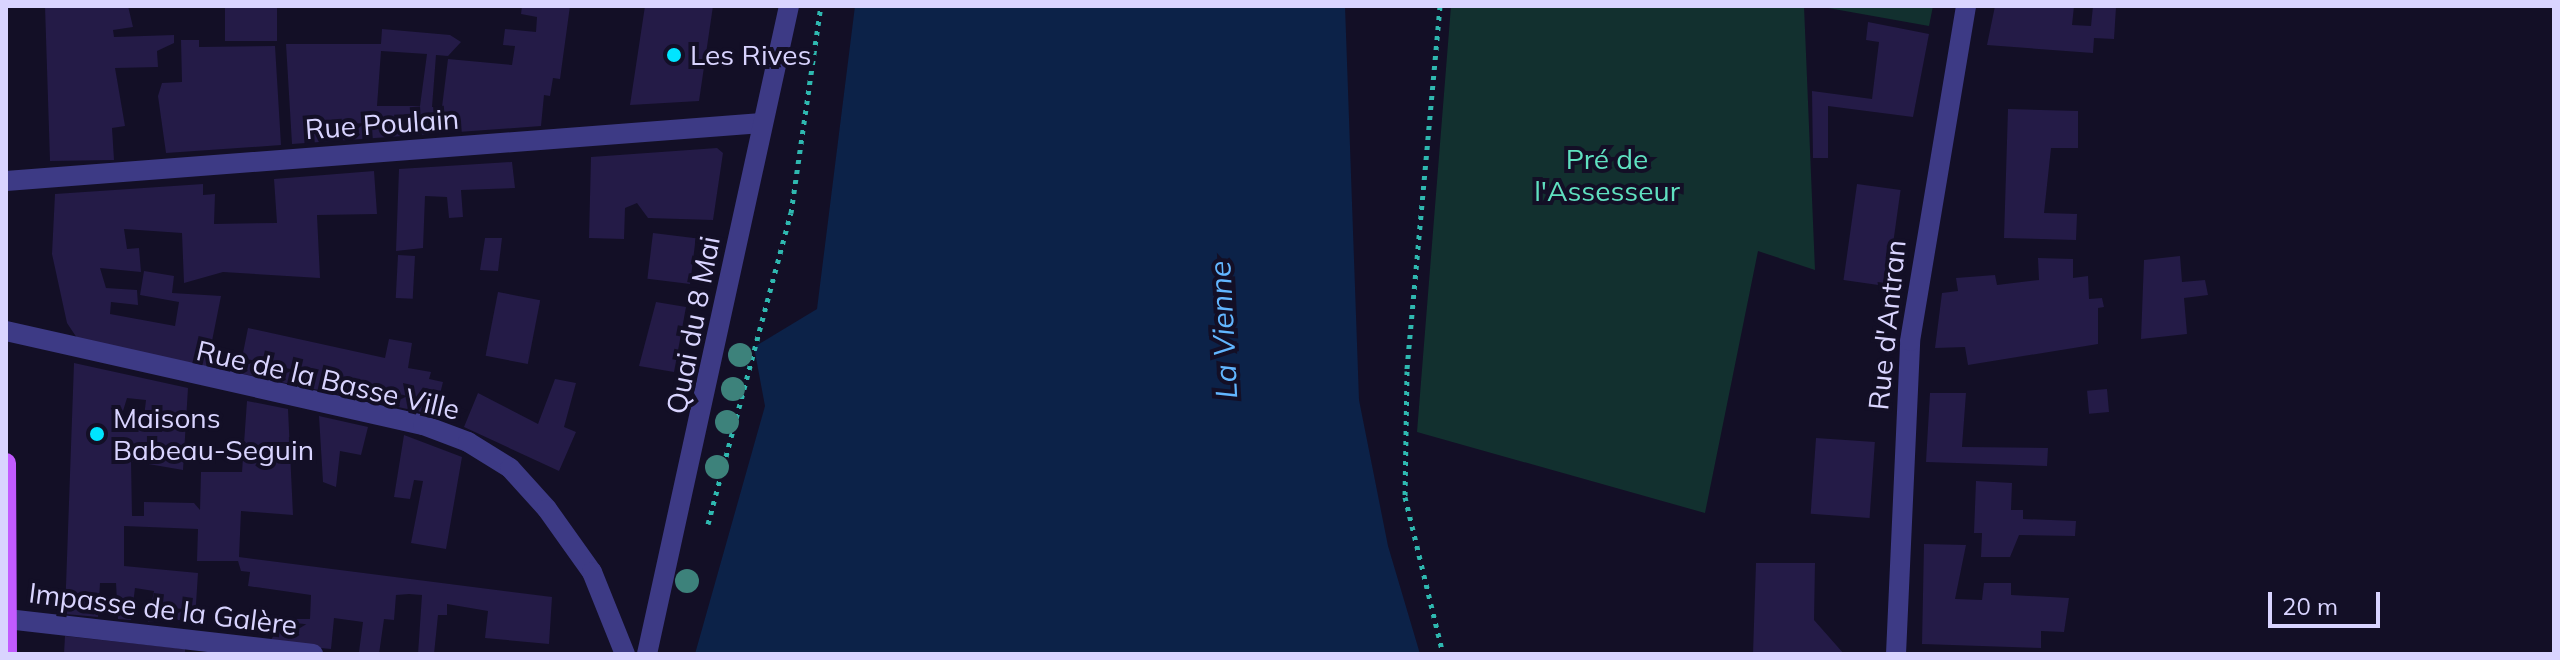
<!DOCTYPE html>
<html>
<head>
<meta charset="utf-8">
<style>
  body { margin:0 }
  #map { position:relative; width:2560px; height:660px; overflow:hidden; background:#130f26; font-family:Mulish,sans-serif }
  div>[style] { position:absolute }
  .green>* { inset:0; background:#12302f }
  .water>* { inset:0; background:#0c2248 }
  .building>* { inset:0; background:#241b47; transform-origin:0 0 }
  .path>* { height:5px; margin-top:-2.5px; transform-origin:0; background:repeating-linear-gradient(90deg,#2fb8b0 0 4px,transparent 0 10px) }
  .minor>* { height:20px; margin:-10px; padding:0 10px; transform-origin:10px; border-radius:10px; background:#3d3a85 }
  .major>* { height:20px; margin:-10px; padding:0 10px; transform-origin:10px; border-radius:10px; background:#c25bff }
  .trees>* { width:24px; height:24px; margin:-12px; border-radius:50%; background:#3d827b }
  .dots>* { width:22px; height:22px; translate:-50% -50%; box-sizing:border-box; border:4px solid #130f26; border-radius:50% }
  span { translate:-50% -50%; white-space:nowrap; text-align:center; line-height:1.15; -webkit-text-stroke:8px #130f26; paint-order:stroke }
  .poi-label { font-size:28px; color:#d9d4ff }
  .left { translate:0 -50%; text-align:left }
  .street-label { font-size:28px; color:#d9d4ff }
  .park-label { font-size:28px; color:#5fe0c0 }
  .water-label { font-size:30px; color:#62b6ff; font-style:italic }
  .frame { position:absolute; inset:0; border:8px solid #d9d4ff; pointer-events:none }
  .scale { position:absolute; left:2268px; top:592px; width:112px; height:36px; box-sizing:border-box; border:4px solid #d9d4ff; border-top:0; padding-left:10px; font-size:24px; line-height:28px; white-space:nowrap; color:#d9d4ff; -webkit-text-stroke:6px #130f26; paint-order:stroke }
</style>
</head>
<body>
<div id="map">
  <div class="green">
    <i style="clip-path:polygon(1451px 6px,1804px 6px,1815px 270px,1758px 251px,1705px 513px,1417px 432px)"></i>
    <i style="clip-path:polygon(1817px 6px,1933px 6px,1929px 26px)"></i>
  </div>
  <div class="water">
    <i style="clip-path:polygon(855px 6px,1345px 6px,1359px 400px,1388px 546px,1420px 654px,695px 654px,765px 406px,754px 347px,817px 309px)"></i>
  </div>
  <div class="building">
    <i style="clip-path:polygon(45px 6px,128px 6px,133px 27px,113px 30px,114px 37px,174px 35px,174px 43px,157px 51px,158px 67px,115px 68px,125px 126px,112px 128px,114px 160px,50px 161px)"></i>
    <i style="left:225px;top:6px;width:52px;height:35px"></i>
    <i style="clip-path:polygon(evenodd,522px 6px,570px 6px,560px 79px,553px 78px,550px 96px,544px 95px,541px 126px,292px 144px,286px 44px,381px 44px,382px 29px,450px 35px,461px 42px,448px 56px,436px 55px,432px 107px,442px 107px,448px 59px,512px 65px,515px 46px,503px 45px,505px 29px,536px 32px,537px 17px,521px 14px,522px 6px,381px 51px,427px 54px,420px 106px,377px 106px,381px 51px)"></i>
    <i style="clip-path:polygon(645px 6px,713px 6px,699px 101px,630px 105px)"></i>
    <i style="clip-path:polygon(1995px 6px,2074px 6px,2072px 25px,2091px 26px,2093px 6px,2116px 7px,2114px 39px,2094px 38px,2093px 53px,1987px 45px)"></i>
    <i style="clip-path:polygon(1868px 22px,1929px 34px,1913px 117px,1828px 106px,1828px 158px,1813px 158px,1812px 91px,1872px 99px,1879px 42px,1866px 40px)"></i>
    <i style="clip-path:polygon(181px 40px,199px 40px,199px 47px,275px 46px,281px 145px,166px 153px,158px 96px,162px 83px,182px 82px)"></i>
    <i style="clip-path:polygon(2008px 109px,2078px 111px,2078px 148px,2051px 148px,2044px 213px,2077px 214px,2076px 240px,2004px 238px)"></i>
    <i style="clip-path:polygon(717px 148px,723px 153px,713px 220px,648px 218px,637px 203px,625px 208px,624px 239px,589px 238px,591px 157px)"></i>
    <i style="clip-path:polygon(512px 162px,515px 188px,461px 190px,463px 217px,449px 218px,447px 197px,425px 196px,423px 248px,396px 251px,399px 169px)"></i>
    <i style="clip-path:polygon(374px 171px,377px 214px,317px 215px,320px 278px,223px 272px,184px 283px,182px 233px,124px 229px,127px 249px,139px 248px,141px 272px,100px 268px,106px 288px,137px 290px,138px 305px,111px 302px,110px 314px,175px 326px,179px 302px,140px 295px,144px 271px,174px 276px,172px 293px,221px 296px,207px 366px,79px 341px,67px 323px,52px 254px,55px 194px,203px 184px,203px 195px,215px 194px,214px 224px,277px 223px,274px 179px)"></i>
    <i style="left:1857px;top:184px;width:44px;height:97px;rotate:8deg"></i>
    <i style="left:653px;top:233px;width:43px;height:46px;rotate:7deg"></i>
    <i style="clip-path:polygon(485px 238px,502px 238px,498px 271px,480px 270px)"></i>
    <i style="left:398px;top:255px;width:17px;height:43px;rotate:3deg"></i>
    <i style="clip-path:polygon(2180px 256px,2182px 282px,2205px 280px,2208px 295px,2184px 298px,2187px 334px,2141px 339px,2144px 260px)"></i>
    <i style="clip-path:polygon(2038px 258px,2073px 259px,2073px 278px,2088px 276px,2089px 299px,2102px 298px,2104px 307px,2098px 308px,2098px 344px,1968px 365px,1965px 347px,1935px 348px,1942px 293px,1958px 291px,1956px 278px,1995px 275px,1997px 285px,2039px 280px)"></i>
    <i style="left:498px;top:292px;width:43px;height:65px;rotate:11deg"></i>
    <i style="clip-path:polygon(656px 302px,686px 307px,674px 372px,639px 366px)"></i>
    <i style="clip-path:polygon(248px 328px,385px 358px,389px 339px,412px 343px,408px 368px,431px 372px,429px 379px,443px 382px,440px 394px,430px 392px,426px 413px,239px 373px)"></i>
    <i style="clip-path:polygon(evenodd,74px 363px,188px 388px,183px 470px,131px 461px,132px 516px,144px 516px,144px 502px,194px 503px,200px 510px,201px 472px,242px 472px,247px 401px,288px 409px,293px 515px,241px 511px,239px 557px,552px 597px,549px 644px,485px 638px,488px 611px,447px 604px,447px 615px,438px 615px,434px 654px,418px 654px,422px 595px,409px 594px,396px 595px,394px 620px,384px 619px,379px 654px,359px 652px,363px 622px,334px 618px,331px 649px,269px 643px,284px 619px,310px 619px,311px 595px,248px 586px,250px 572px,241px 571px,238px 561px,197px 561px,198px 529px,124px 526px,124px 566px,198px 573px,195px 619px,148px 622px,154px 591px,135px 588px,131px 620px,118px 619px,116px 583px,100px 583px,98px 617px,65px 614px,74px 363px,127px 398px,146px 400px,143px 426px,119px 424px,127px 398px)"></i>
    <i style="clip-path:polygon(555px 379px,576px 383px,564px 427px,576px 432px,559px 471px,464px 427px,478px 393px,538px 424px)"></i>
    <i style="left:2107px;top:389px;width:23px;height:20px;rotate:85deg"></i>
    <i style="clip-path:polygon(1930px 393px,1966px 393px,1962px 447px,2048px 448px,2047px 466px,1926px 462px)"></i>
    <i style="clip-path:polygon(319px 416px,368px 427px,361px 455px,340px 451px,336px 487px,323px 482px)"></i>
    <i style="clip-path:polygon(404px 435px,462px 457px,446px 549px,411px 543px,423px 481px,414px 480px,410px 499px,394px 497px)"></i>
    <i style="left:1816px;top:438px;width:59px;height:76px;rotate:4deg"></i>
    <i style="clip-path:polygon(1976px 481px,2012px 483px,2011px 510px,2023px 510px,2023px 519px,2076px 521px,2075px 536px,2019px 535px,2010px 557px,1981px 557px,1982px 533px,1974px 533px)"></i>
    <i style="clip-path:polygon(1924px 544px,1966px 545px,1955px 599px,1982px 600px,1984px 583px,2011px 583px,2011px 595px,2069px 598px,2064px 632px,2041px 631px,2041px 648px,1922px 644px)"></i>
    <i style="clip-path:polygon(1756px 563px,1815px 563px,1814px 620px,1844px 654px,1753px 654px)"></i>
    <i style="clip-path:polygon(65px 636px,185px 649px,185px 654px,64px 654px)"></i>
  </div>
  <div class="path">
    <i style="left:1440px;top:6px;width:366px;rotate:95.2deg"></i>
    <i style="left:1407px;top:371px;width:126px;rotate:90.9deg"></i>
    <i style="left:1405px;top:497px;width:162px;rotate:76.4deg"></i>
    <i style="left:708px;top:524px;width:322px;rotate:-75.1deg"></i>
    <i style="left:791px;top:213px;width:209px;rotate:-81.8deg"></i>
  </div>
  <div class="minor">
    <i style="left:6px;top:181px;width:758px;rotate:-4.39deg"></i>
    <i style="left:6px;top:331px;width:427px;rotate:12.7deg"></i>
    <i style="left:423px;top:425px;width:48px;rotate:20.7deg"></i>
    <i style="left:468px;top:442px;width:49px;rotate:31.8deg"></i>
    <i style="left:510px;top:468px;width:55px;rotate:47.9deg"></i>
    <i style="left:547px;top:509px;width:77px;rotate:54.5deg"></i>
    <i style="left:592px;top:572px;width:88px;rotate:68.1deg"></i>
    <i style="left:7px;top:619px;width:308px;rotate:6.5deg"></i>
    <i style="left:647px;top:654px;width:663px;rotate:-77.64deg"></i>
    <i style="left:1896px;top:654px;width:313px;rotate:-87.4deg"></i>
    <i style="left:1910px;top:341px;width:340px;rotate:-80.5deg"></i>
  </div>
  <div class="major">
    <i style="left:6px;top:463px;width:191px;rotate:89.7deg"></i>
  </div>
  <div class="trees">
    <i style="left:740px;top:355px"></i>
    <i style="left:733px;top:389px"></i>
    <i style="left:727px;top:422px"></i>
    <i style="left:717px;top:467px"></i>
    <i style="left:687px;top:581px"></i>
  </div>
  <div class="dots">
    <i style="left:674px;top:55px;background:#00e5ff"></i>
    <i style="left:97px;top:434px;background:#00e5ff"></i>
  </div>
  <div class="poi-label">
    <span class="left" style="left:690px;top:55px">Les Rives</span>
    <span class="left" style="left:113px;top:434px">Maisons<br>Babeau-Seguin</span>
  </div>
  <div class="street-label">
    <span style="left:382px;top:124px;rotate:-4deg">Rue Poulain</span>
    <span style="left:693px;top:325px;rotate:-79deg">Quai du 8 Mai</span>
    <span style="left:1887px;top:325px;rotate:-84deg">Rue d'Antran</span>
    <span style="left:328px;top:380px;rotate:13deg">Rue de la Basse Ville</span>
    <span style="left:163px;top:609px;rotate:7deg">Impasse de la Galère</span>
  </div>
  <div class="park-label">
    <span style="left:1607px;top:175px">Pré de<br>l'Assesseur</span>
  </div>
  <div class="water-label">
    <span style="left:1223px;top:330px;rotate:-93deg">La Vienne</span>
  </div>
  <div class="frame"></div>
  <div class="scale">20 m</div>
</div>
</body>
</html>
